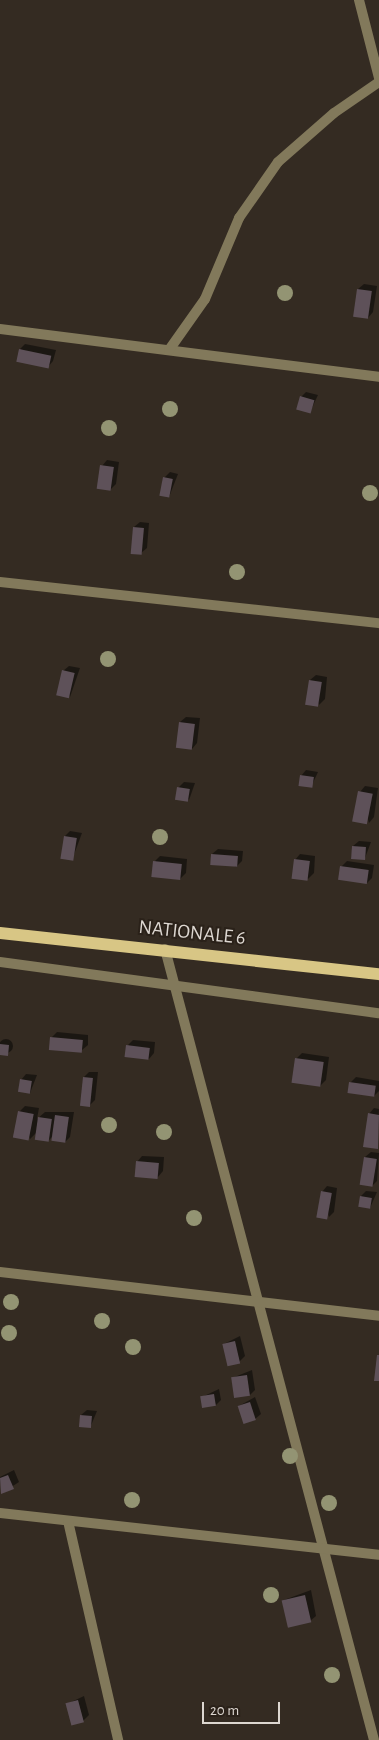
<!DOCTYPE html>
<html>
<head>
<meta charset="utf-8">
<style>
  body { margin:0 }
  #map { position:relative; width:379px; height:1740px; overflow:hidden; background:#342b22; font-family:"Alegreya Sans",sans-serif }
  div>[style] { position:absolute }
  .shadow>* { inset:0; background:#0007 }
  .round { border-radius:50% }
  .building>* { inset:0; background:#5e5159; transform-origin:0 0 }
  .street>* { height:10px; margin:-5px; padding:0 5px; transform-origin:5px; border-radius:5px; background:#82795b }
  .primary>* { height:12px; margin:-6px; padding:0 6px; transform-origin:6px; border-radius:6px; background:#d8c685 }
  .trees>* { width:16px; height:16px; margin:-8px; border-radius:50%; background:#939473 }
  span { translate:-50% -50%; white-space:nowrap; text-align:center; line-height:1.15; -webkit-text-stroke:4px #2a2119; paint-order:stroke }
  .street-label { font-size:20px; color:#ddd7d1 }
  .scale { position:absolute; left:202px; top:1702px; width:78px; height:22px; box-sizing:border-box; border:2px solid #ddd7d1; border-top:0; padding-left:6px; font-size:15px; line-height:18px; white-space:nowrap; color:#ddd7d1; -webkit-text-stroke:4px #2a2119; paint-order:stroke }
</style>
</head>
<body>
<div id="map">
  <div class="shadow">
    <i style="clip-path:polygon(364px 284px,377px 286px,373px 312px,368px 318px,358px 289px)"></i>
    <i style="clip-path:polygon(25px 344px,56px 350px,53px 361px,48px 367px,20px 349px)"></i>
    <i style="clip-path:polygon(306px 392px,318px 395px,310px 412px,301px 397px)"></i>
    <i style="clip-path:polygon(107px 460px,119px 462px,116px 484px,111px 489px,102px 466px)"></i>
    <i style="clip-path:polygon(170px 472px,178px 474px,169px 497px,164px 478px)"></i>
    <i style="clip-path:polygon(140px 522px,149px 523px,147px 548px,141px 553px,134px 527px)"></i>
    <i style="clip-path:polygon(69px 666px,80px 668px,70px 697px,63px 671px)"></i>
    <i style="clip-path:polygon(316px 675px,327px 677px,325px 699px,319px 705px,310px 680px)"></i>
    <i style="clip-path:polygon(186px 717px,200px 718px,197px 743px,192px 749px,180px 722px)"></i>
    <i style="clip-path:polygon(306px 770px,318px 772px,311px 787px,301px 776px)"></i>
    <i style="clip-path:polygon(184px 782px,195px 783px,189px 800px,178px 788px)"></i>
    <i style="clip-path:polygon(365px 786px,378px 788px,374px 817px,369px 823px,360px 792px)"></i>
    <i style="clip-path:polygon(70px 831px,82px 833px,72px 860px,65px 836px)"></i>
    <i style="clip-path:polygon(359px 841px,371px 842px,365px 858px,353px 846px)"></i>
    <i style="clip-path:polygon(218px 849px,243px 851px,242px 861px,236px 867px,212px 854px)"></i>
    <i style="clip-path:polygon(300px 854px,315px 856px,314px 873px,308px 879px,295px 860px)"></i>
    <i style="clip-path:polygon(160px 856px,187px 859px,186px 873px,180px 879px,155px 861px)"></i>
    <i style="clip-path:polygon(347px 861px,374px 865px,372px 878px,367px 883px,341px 867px)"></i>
    <i style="clip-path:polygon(57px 1032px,88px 1035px,88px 1045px,82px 1050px,51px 1038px)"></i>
    <i class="round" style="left:-1px;top:1039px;width:14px;height:14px"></i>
    <i style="clip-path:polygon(133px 1040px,155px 1042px,154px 1053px,149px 1059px,128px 1045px)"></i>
    <i style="clip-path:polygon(302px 1053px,329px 1057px,326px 1080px,320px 1086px,296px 1059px)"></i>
    <i style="clip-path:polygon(89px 1072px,98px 1072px,95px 1100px,89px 1106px,84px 1077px)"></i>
    <i style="clip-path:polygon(26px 1074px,37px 1075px,30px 1093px,21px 1080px)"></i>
    <i style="clip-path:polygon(356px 1077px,379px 1081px,379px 1091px,374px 1096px,350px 1083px)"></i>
    <i style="clip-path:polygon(25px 1106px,39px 1108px,37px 1119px,45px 1112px,74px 1112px,70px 1137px,65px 1142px,53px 1136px,48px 1141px,37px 1132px,30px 1139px,19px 1112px)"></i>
    <i style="clip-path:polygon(374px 1108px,379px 1109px,377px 1148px,369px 1114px)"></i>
    <i style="clip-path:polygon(371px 1152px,379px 1153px,377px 1181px,372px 1186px,365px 1157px)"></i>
    <i style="clip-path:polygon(142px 1156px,164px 1157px,163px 1171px,158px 1177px,137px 1162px)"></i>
    <i style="clip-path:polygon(327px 1186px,337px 1188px,334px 1212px,329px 1217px,322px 1192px)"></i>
    <i style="clip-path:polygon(366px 1191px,377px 1192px,370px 1208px,361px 1196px)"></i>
    <i style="clip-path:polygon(240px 1336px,245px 1356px,239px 1362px,224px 1344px)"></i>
    <i style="clip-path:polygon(252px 1370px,255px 1390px,250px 1395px,232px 1378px)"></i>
    <i style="clip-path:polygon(219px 1389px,221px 1400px,216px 1405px,202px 1397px)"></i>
    <i style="clip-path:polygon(255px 1397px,261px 1414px,255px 1419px,239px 1406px)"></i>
    <i style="clip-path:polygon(87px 1410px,97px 1411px,90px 1428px,81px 1415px)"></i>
    <i style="clip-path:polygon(14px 1470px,19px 1482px,2px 1493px,0 1477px)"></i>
    <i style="clip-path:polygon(311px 1590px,316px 1616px,310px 1621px,284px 1600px)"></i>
    <i style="clip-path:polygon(84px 1696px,89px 1715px,83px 1721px,67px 1704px)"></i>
  </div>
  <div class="building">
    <i style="left:357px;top:289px;width:15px;height:28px;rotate:8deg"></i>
    <i style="left:19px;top:349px;width:33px;height:13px;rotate:12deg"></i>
    <i style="left:300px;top:396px;width:15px;height:14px;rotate:16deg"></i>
    <i style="left:100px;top:465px;width:14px;height:24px;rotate:8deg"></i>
    <i style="left:163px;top:477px;width:10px;height:19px;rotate:11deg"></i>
    <i style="left:133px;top:527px;width:11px;height:27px;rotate:5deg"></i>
    <i style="left:62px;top:670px;width:13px;height:26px;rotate:13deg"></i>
    <i style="left:309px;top:680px;width:13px;height:25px;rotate:9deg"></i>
    <i style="left:179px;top:722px;width:16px;height:26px;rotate:7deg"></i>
    <i style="left:300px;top:775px;width:14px;height:11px;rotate:8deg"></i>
    <i style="left:177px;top:787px;width:13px;height:13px;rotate:9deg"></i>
    <i style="left:358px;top:791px;width:15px;height:31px;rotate:11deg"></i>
    <i style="left:64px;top:836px;width:13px;height:23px;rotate:9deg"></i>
    <i style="left:352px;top:846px;width:14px;height:13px;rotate:4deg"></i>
    <i style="left:211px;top:854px;width:27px;height:11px;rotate:4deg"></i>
    <i style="left:294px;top:859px;width:16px;height:20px;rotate:7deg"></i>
    <i style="left:153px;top:861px;width:29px;height:16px;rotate:6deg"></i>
    <i style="left:340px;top:866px;width:29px;height:14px;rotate:8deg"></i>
    <i style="left:50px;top:1037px;width:33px;height:13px;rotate:5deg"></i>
    <i style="clip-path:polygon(0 1044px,9px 1045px,8px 1056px,0 1055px)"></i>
    <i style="left:126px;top:1045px;width:24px;height:12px;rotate:7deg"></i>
    <i style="left:295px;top:1058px;width:29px;height:25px;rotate:8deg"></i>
    <i style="left:83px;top:1077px;width:10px;height:29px;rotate:6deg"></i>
    <i style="left:20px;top:1079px;width:12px;height:13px;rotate:9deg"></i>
    <i style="left:349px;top:1082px;width:27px;height:11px;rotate:8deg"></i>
    <i style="left:18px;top:1111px;width:16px;height:27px;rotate:11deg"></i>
    <i style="clip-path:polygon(368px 1113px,379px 1115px,378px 1149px,363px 1147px)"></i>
    <i style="left:55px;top:1115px;width:14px;height:26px;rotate:8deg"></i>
    <i style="left:38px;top:1117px;width:14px;height:23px;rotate:8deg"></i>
    <i style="left:364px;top:1157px;width:13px;height:28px;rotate:9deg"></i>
    <i style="left:136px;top:1161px;width:23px;height:16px;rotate:5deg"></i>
    <i style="left:321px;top:1191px;width:11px;height:27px;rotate:10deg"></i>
    <i style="left:360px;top:1196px;width:12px;height:11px;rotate:9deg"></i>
    <i style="left:235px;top:1341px;width:23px;height:13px;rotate:77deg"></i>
    <i style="clip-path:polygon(377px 1355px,379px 1355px,379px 1381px,374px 1381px)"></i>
    <i style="left:247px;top:1375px;width:21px;height:16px;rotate:82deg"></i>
    <i style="left:214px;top:1394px;width:12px;height:14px;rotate:81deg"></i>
    <i style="left:250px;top:1402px;width:19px;height:13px;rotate:72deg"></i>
    <i style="left:80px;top:1415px;width:12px;height:12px;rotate:5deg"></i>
    <i style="clip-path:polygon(8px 1475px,14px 1489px,1px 1494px,0 1478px)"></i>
    <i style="left:305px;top:1595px;width:28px;height:24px;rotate:77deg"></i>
    <i style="left:78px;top:1700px;width:23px;height:13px;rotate:75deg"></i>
  </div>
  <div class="street">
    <i style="left:359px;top:0;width:81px;rotate:75.6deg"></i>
    <i style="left:0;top:329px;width:382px;rotate:7.2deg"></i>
    <i style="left:169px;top:350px;width:62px;rotate:-54.8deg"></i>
    <i style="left:205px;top:299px;width:88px;rotate:-67.2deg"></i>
    <i style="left:239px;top:218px;width:68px;rotate:-55.1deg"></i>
    <i style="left:278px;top:162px;width:74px;rotate:-41.2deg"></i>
    <i style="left:334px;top:113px;width:55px;rotate:-34.6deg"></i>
    <i style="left:0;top:582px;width:381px;rotate:6.2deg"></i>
    <i style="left:165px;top:949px;width:818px;rotate:75.2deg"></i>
    <i style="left:0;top:962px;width:382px;rotate:7.7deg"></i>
    <i style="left:0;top:1272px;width:382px;rotate:6.6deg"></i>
    <i style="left:0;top:1513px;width:381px;rotate:6.3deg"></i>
    <i style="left:68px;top:1521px;width:225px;rotate:77.1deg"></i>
  </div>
  <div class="primary">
    <i style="left:0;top:933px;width:381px;rotate:6.2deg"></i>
  </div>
  <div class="trees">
    <i style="left:285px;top:293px"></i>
    <i style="left:170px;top:409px"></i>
    <i style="left:109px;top:428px"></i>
    <i style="left:370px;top:493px"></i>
    <i style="left:237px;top:572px"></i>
    <i style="left:108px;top:659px"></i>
    <i style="left:160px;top:837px"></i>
    <i style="left:109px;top:1125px"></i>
    <i style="left:164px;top:1132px"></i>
    <i style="left:194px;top:1218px"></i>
    <i style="left:11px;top:1302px"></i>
    <i style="left:102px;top:1321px"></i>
    <i style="left:9px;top:1333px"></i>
    <i style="left:133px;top:1347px"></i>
    <i style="left:290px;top:1456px"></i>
    <i style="left:132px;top:1500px"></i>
    <i style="left:329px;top:1503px"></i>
    <i style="left:271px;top:1595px"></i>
    <i style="left:332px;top:1675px"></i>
  </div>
  <div class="street-label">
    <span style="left:192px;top:933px;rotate:6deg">NATIONALE 6</span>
  </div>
  <div class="scale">20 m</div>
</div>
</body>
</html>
